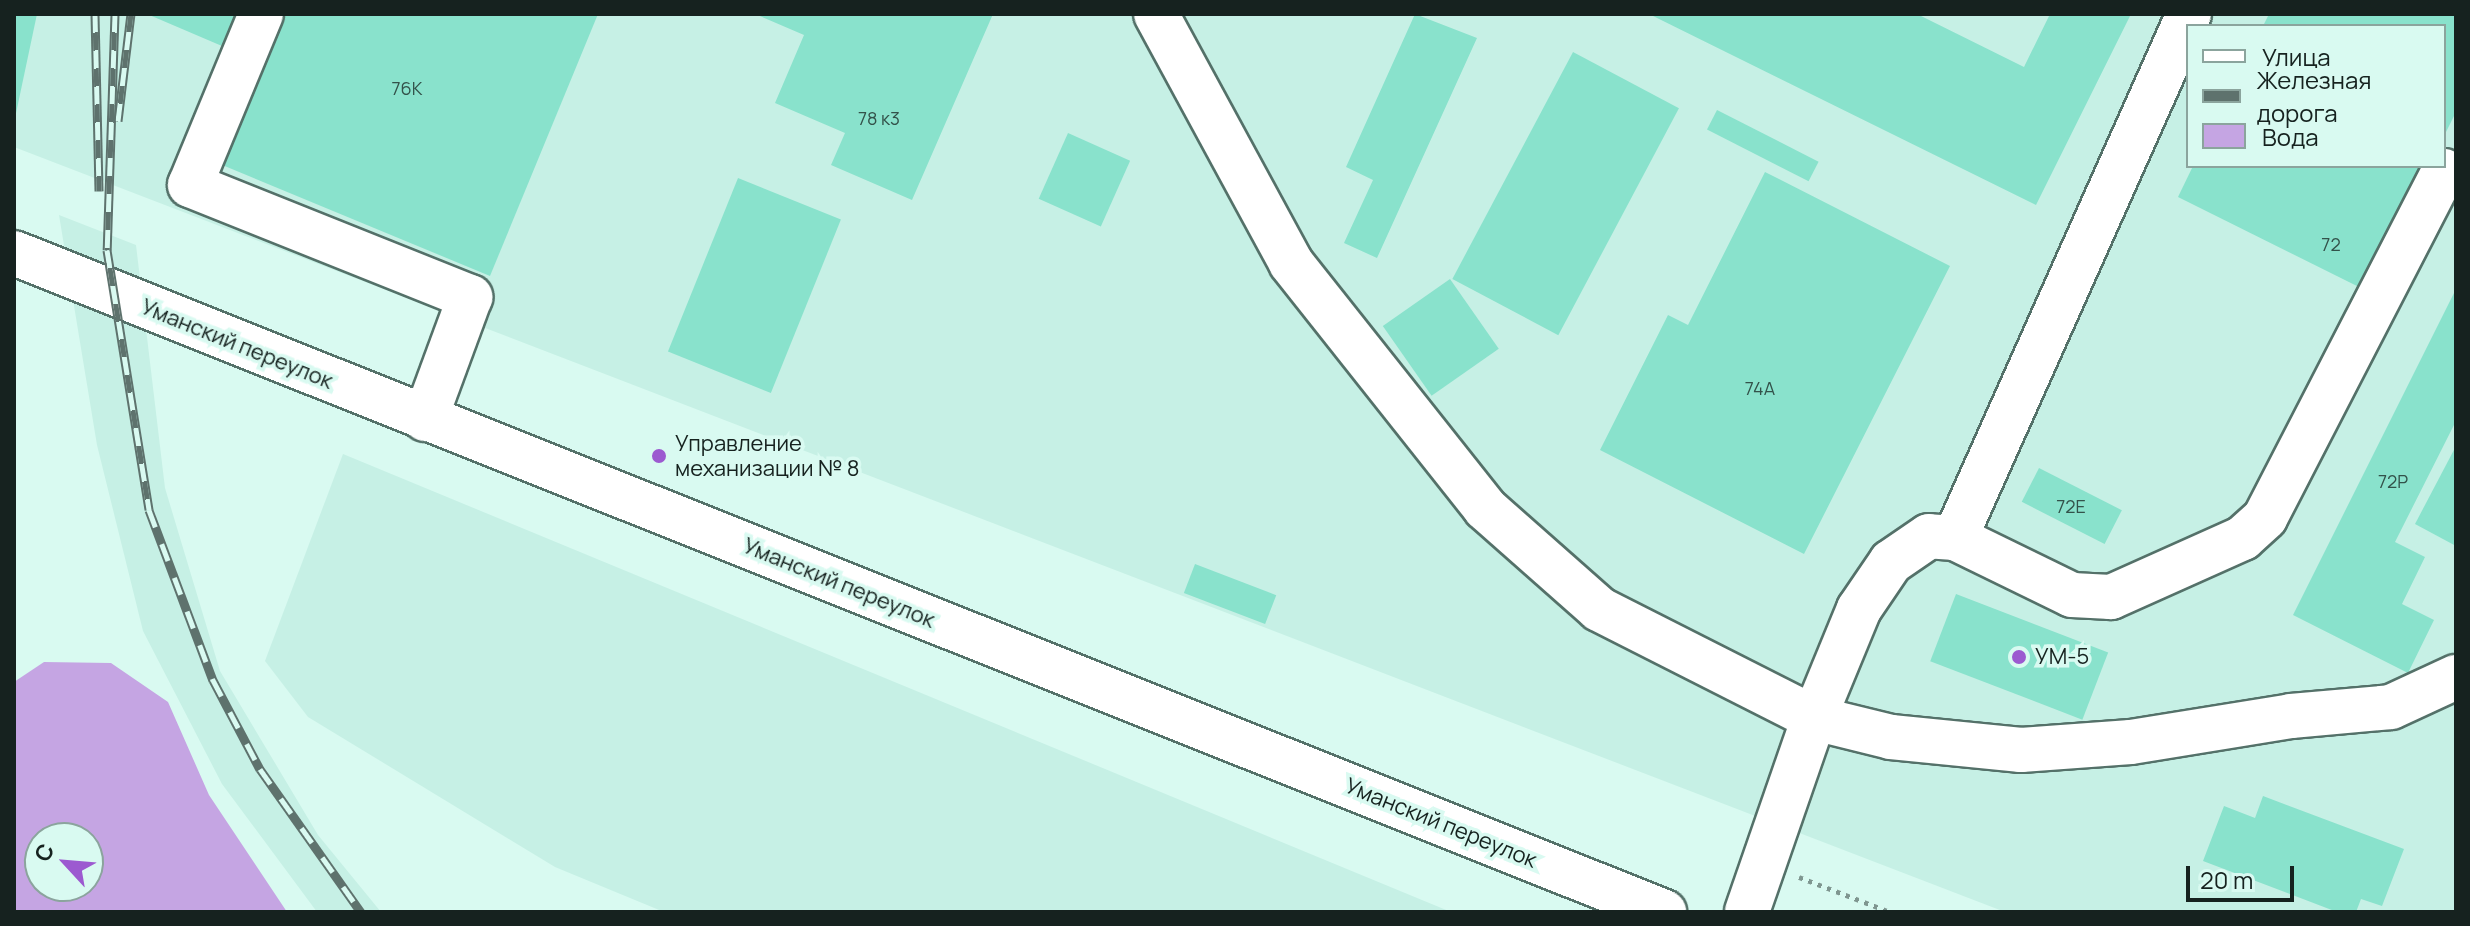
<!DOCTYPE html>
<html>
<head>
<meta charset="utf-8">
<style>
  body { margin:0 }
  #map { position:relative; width:2470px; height:926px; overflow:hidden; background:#d9faf1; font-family:Manrope,sans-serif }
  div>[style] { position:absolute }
  .built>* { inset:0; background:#c6f0e5 }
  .water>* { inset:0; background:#c5a5e3 }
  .building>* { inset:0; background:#89e2cc; transform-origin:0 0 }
  .path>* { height:5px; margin-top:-2.5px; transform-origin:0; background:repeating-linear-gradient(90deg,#7f9690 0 4px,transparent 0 10px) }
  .roads { filter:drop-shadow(2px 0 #547169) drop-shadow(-2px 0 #547169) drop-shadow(0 2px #547169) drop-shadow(0 -2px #547169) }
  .minor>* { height:44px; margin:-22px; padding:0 22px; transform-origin:22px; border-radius:22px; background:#fff }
  .rail>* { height:9px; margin-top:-4.5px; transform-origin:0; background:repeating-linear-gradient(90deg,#d9faf1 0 18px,#5e726d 0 36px); box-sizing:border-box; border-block:2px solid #5e726d }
  .dots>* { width:22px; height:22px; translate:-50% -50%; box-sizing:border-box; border:4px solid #d9faf1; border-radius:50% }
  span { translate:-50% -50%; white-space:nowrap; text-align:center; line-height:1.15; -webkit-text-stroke:7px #d9faf1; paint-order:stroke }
  .number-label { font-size:18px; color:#33524a }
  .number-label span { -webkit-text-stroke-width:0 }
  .street-label { font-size:22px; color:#16221f }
  .poi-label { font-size:22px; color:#16221f }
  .left { translate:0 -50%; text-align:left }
  .frame { position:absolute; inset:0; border:16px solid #16221f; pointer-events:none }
  .legend { position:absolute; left:2186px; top:24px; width:260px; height:144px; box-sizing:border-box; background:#d9faf1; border:2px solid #8ba49d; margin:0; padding:10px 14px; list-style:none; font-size:24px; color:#16221f }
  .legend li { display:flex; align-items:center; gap:16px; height:40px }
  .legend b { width:40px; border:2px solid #8ba49d }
  .north { position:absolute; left:24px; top:822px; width:80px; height:80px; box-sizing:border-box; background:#d9faf1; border:2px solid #8ba49d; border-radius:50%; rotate:296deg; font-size:22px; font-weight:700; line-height:32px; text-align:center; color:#16221f }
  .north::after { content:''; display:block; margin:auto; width:28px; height:36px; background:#9c5ad0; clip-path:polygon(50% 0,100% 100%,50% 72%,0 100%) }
  .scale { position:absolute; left:2186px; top:866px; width:108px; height:36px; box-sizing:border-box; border:4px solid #16221f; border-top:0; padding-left:10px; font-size:24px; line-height:28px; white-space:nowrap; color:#16221f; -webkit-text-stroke:6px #d9faf1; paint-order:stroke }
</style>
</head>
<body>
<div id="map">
  <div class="built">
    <i style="clip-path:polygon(evenodd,14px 14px,2456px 14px,2456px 912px,2005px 912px,14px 147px,14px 14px,2188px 26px,2444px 26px,2444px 166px,2188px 166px,2188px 26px)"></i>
    <i style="clip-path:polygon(59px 215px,136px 245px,165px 488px,220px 671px,318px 835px,381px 912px,317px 912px,222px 784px,143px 631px,97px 445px)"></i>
    <i style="clip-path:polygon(343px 454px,1451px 912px,664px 912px,555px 867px,308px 717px,265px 661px)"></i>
  </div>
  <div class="water">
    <i style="clip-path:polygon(evenodd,44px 662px,111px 663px,168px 702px,209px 795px,287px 912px,14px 912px,14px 682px,44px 662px,40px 838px,88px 838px,88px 886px,40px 886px,40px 838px)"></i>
  </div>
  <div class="building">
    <i style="clip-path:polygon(14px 14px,37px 14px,15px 118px,14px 118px)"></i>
    <i style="clip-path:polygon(147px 14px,252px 14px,236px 52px)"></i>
    <i style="clip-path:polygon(277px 14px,598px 14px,490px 276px,215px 162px)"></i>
    <i style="clip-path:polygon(755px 14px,993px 14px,912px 200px,831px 165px,845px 133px,775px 103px,804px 35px)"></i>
    <i style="clip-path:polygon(1415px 14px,1477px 38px,1377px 258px,1344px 243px,1373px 180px,1346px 167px)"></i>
    <i style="clip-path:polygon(1649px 14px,1917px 14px,2024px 67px,2050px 14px,2131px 14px,2036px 205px)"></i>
    <i style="clip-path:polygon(2269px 14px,2456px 14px,2456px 112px,2444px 136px,2444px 26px,2263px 26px)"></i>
    <i style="left:1573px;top:52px;width:120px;height:257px;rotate:28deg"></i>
    <i style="left:1717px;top:110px;width:114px;height:22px;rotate:27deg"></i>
    <i style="left:1068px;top:133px;width:68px;height:72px;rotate:24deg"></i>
    <i style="clip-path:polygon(2193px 166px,2429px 166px,2367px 291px,2178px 197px)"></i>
    <i style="clip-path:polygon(1765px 172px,1950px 266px,1804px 554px,1600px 450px,1668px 315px,1688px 325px)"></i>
    <i style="left:738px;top:178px;width:111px;height:187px;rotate:22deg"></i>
    <i style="left:1450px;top:279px;width:85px;height:82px;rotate:55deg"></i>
    <i style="clip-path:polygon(2456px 289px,2456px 421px,2395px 542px,2425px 557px,2402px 604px,2434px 620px,2408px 673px,2293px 615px)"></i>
    <i style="clip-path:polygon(2456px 446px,2456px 546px,2415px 524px)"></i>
    <i style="left:2039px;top:468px;width:93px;height:38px;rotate:27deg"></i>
    <i style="left:1195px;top:564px;width:87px;height:31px;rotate:21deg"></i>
    <i style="left:1956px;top:594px;width:163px;height:72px;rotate:21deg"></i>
    <i style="clip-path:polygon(2263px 796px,2404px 849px,2382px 906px,2361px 899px,2356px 912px,2337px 912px,2203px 861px,2224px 806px,2255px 818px)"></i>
  </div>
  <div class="path">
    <i style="left:1799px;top:877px;width:97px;rotate:21deg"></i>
  </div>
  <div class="roads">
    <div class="minor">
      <i style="left:261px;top:14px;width:185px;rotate:112.5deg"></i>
      <i style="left:190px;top:185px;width:302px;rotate:21.8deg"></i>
      <i style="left:470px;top:297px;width:130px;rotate:110.2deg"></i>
      <i style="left:1156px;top:14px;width:283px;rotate:61.5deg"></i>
      <i style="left:1291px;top:263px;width:313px;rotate:51.6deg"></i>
      <i style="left:1485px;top:508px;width:152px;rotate:41.5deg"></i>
      <i style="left:1599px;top:609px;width:241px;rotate:26.9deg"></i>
      <i style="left:1814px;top:718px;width:205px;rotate:109.1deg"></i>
      <i style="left:2444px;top:171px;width:390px;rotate:117.3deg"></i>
      <i style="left:2265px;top:518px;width:30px;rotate:138deg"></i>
      <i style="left:2243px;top:538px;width:145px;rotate:155.9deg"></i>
      <i style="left:2111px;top:597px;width:39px;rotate:-177deg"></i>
      <i style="left:2072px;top:595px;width:130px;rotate:-154deg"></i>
      <i style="left:1955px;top:538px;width:26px;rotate:-176deg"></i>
      <i style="left:1929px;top:536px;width:46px;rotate:145.6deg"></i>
      <i style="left:1891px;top:562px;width:57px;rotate:124.2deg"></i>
      <i style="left:1859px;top:609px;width:118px;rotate:112.4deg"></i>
      <i style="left:1814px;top:718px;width:79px;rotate:13.9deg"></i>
      <i style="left:1891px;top:737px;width:131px;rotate:5.7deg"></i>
      <i style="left:2021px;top:750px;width:110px;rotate:-4.2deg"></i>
      <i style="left:2131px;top:742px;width:162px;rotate:-9.2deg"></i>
      <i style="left:2291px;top:716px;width:100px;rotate:-5.1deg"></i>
      <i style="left:2391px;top:707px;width:72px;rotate:-24.8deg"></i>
      <i style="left:14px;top:253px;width:1777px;rotate:21.77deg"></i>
      <i style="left:1955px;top:538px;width:574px;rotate:-65.94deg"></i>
    </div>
  </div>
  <div class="rail">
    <i style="left:95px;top:14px;width:177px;rotate:88.7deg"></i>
    <i style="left:115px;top:14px;width:236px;rotate:91.9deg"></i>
    <i style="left:107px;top:250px;width:263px;rotate:80.8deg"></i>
    <i style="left:149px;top:510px;width:182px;rotate:69.4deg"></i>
    <i style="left:213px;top:680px;width:101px;rotate:62.2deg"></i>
    <i style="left:260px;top:769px;width:175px;rotate:54.8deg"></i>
    <i style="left:118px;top:121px;width:108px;rotate:-83.1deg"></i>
  </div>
  <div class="dots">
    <i style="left:659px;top:456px;background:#9c5ad0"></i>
    <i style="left:2019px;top:657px;background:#9c5ad0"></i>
  </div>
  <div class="number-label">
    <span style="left:407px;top:88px">76К</span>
    <span style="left:879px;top:118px">78 к3</span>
    <span style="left:2331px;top:244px">72</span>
    <span style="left:1760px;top:388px">74А</span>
    <span style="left:2393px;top:481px">72Р</span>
    <span style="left:2071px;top:506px">72Е</span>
  </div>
  <div class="street-label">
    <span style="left:237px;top:344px;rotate:22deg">Уманский переулок</span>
    <span style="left:839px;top:583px;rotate:22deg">Уманский переулок</span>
    <span style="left:1441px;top:823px;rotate:22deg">Уманский переулок</span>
  </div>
  <div class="poi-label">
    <span class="left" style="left:675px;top:456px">Управление<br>механизации № 8</span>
    <span class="left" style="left:2035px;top:657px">УМ-5</span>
  </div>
  <div class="frame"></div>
  <ul class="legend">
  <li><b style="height:10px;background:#fff"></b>Улица</li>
  <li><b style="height:10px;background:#5e726d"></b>Железная дорога</li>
  <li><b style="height:22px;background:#c5a5e3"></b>Вода</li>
  </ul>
  <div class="north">С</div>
  <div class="scale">20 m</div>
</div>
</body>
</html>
